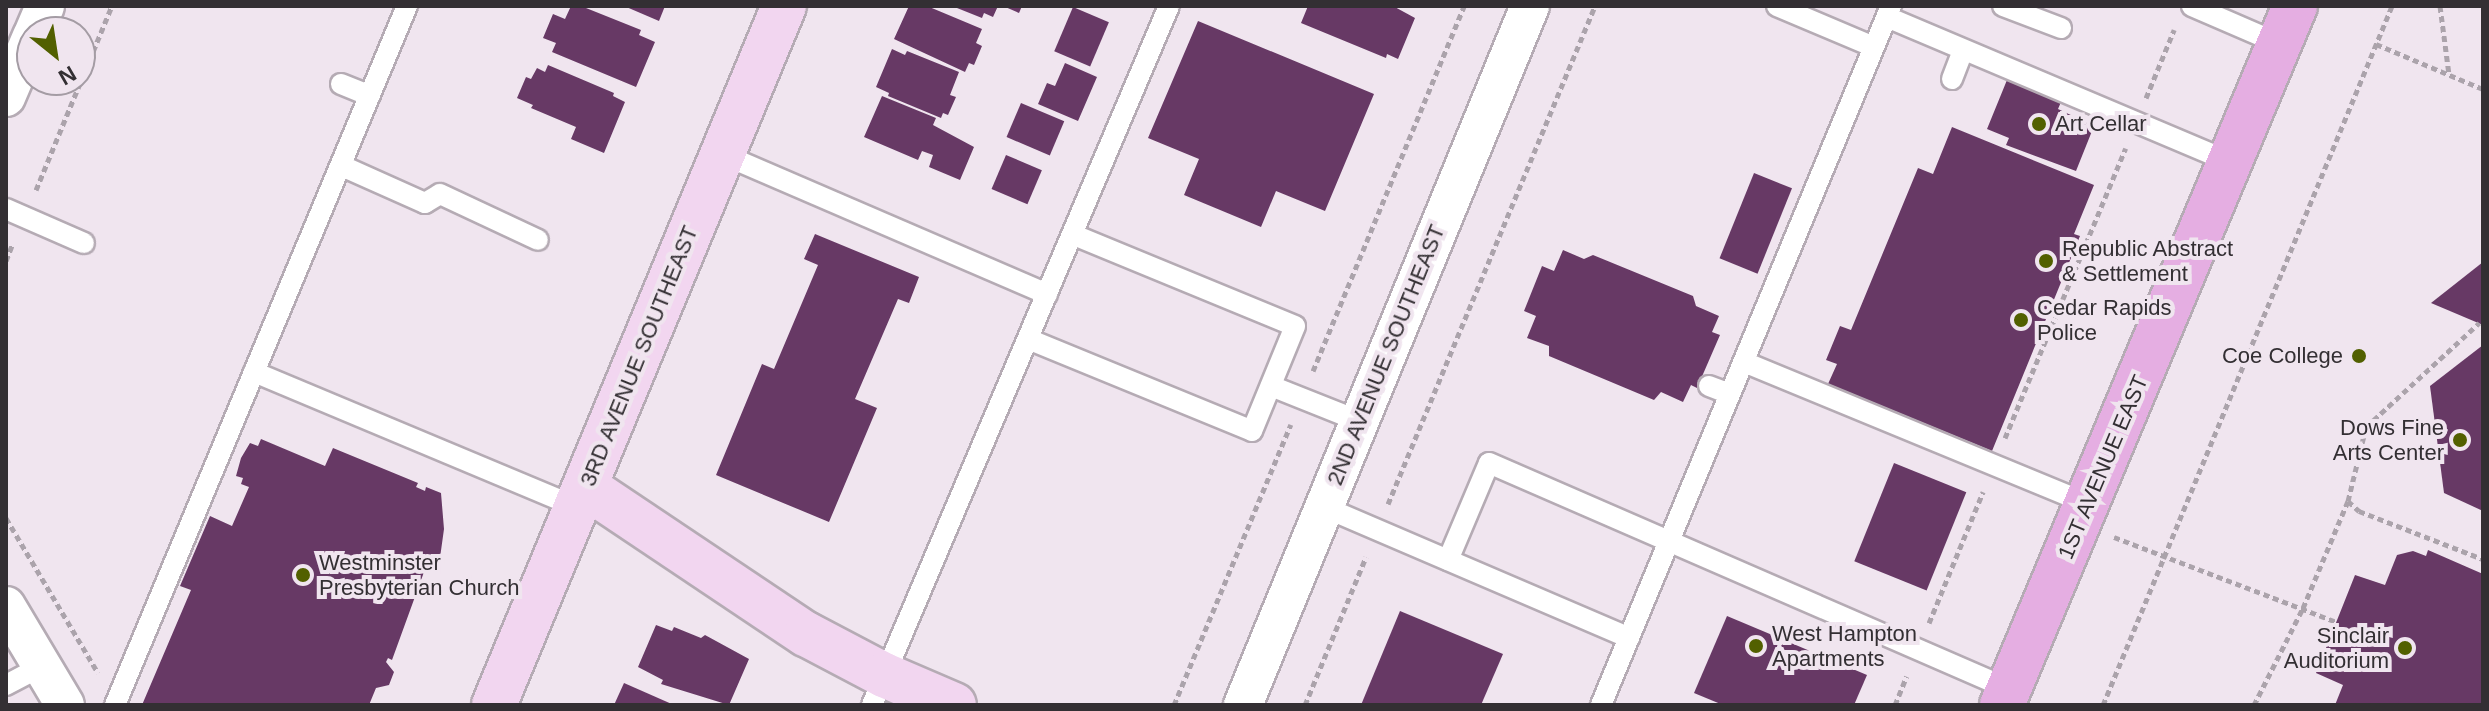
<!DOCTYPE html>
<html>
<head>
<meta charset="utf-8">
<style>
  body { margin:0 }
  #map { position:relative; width:2489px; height:711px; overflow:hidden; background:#f0e5ef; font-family:Helvetica,sans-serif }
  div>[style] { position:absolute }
  .building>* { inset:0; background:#673965; transform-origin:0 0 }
  .path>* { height:5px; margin-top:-2.5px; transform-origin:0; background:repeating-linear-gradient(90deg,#aba3ab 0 6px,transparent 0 10px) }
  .roads { filter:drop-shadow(2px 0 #b5abb4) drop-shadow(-2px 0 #b5abb4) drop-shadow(0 2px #b5abb4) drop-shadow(0 -2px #b5abb4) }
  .service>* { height:20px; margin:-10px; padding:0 10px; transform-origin:10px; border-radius:10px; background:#fff }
  .minor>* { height:38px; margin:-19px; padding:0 19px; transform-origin:19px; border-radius:19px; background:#fff }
  .secondary>* { height:44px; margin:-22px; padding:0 22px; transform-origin:22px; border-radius:22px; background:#f2d6f0 }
  .primary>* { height:44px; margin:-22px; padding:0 22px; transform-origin:22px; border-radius:22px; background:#e5aee2 }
  .dots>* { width:22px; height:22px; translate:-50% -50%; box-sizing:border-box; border:4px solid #f0e5ef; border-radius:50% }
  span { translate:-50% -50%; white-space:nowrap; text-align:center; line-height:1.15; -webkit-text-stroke:8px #f0e5ef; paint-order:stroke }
  .poi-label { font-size:22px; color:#332f33 }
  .left { translate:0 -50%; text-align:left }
  .right { translate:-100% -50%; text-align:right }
  .street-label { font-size:22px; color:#332f33 }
  .frame { position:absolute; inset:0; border:8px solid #332f33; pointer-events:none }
  .north { position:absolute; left:16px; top:16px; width:80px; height:80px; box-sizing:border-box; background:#f0e5ef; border:2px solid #a49ca4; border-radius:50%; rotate:150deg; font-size:22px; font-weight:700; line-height:32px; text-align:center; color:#332f33 }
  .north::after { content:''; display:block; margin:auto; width:28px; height:36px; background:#526000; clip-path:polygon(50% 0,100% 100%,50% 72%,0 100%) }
</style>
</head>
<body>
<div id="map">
  <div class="building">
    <i style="clip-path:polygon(571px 6px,581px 6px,641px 30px,639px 35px,655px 42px,636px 87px,552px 52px,556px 43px,543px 38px,553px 14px,565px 19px)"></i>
    <i style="clip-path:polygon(624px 6px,665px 6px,659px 21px)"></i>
    <i style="clip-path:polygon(909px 6px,927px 6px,982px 29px,976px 43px,982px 46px,974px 65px,969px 63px,965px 72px,894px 39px)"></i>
    <i style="clip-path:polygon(952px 6px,998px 6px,993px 17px,984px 13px,982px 18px)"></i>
    <i style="clip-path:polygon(1003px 6px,1022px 6px,1019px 13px)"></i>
    <i style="clip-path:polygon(1308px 6px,1393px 6px,1415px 18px,1398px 59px,1387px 54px,1386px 58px,1301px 23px)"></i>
    <i style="left:1073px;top:7px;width:39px;height:48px;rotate:23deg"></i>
    <i style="clip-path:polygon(1198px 21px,1374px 94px,1325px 211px,1276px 191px,1261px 227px,1184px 195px,1199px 159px,1148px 138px)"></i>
    <i style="clip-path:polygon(892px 49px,905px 55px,907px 51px,959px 72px,950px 95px,956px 97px,948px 115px,943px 113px,941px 118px,888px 96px,889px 93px,876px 87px)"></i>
    <i style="clip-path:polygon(1065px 63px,1097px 77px,1078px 121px,1038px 104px,1047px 83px,1055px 86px)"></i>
    <i style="clip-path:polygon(548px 65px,614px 93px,613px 96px,625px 102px,604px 153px,571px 139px,576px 127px,531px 108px,533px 105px,517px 98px,526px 77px,531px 79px,537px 68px,545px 72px)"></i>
    <i style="clip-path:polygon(2007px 80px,2061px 102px,2058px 109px,2094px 126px,2076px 171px,2006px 145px,2009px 138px,1987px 129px)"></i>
    <i style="clip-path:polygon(882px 96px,936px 118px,933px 125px,974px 147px,960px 180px,929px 167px,933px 155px,922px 151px,918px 160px,864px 137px)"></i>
    <i style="left:1021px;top:103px;width:47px;height:37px;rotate:23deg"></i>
    <i style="clip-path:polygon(1952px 127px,2094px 185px,2074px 234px,2080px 236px,1992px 451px,1828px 384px,1837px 364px,1826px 360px,1840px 326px,1851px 330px,1918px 168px,1933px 174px)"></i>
    <i style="left:1006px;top:155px;width:39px;height:37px;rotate:23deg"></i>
    <i style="left:1754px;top:173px;width:41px;height:92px;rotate:22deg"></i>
    <i style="clip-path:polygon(815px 234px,919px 277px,909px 303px,898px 299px,855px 399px,877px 408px,829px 522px,716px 475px,762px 364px,774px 369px,818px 265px,804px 259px)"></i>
    <i style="clip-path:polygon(1563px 250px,1584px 259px,1593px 255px,1693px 296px,1696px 306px,1719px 316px,1712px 332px,1720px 335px,1697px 388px,1691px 385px,1683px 402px,1661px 392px,1654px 400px,1549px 356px,1549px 346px,1527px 338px,1536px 316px,1524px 311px,1542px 266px,1554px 271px)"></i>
    <i style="clip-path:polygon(2483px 262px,2483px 325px,2431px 303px)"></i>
    <i style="clip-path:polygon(2483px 345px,2483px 511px,2444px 493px,2430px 386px)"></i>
    <i style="clip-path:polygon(261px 439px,325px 466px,333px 448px,418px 483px,416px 487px,425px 491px,426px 487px,441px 493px,444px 529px,439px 565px,428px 561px,392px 660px,388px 658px,386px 662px,394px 672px,389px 685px,376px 688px,369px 705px,142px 705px,191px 590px,180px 586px,210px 516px,232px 526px,249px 487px,241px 484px,243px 478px,236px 476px,241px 458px,250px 443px,258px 446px)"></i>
    <i style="left:1894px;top:463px;width:78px;height:106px;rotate:22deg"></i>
    <i style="clip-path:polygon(2428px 550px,2483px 574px,2483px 705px,2335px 705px,2343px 685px,2316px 673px,2355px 575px,2385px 585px,2397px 555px,2413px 551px,2426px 556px)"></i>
    <i style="clip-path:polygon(1400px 611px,1503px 654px,1481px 705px,1361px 705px)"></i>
    <i style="clip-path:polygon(1727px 616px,1867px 675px,1854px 705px,1723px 705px,1694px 693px)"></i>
    <i style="clip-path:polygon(656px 625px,672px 631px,674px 627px,701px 638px,705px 635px,749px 659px,729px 705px,661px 684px,663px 680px,638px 667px)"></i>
    <i style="clip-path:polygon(624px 683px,674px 705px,614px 705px)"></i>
  </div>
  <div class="path">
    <i style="left:2440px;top:6px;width:69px;rotate:82.5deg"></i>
    <i style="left:2376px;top:44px;width:116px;rotate:22.8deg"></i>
    <i style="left:2146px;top:98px;width:74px;rotate:-67.6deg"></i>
    <i style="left:36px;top:190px;width:199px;rotate:-67.6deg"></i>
    <i style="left:6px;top:261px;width:19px;rotate:-69deg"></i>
    <i style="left:1313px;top:371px;width:395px;rotate:-67.5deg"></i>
    <i style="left:2005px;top:438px;width:314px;rotate:-67.4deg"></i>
    <i style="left:2348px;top:501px;width:15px;rotate:42deg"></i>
    <i style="left:2359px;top:511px;width:133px;rotate:21.2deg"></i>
    <i style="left:1388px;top:504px;width:539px;rotate:-67.43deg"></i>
    <i style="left:6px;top:518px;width:180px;rotate:59.3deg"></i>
    <i style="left:2114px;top:537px;width:239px;rotate:20.9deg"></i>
    <i style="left:1929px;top:623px;width:142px;rotate:-67.6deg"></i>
    <i style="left:1174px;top:705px;width:304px;rotate:-67.4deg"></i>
    <i style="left:1305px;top:705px;width:160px;rotate:-67.6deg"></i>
    <i style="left:1895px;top:705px;width:31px;rotate:-68deg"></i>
    <i style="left:2103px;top:705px;width:756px;rotate:-67.54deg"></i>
    <i style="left:2254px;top:705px;width:109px;rotate:-63.2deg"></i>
    <i style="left:2303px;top:608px;width:116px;rotate:-67.2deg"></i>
    <i style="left:2348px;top:501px;width:76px;rotate:-76.3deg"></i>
    <i style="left:2366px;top:427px;width:154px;rotate:-42.6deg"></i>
  </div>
  <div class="roads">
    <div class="service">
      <i style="left:1777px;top:6px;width:105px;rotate:22.9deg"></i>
      <i style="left:2003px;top:6px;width:62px;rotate:20.8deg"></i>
      <i style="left:2192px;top:6px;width:96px;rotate:23.4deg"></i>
      <i style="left:1887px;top:17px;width:372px;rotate:22.9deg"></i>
      <i style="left:1952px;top:79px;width:31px;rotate:-69deg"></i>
      <i style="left:341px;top:84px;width:31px;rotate:22deg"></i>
      <i style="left:722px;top:154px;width:354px;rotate:23.3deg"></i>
      <i style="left:342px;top:166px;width:91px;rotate:24deg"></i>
      <i style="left:425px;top:203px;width:17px;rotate:-31deg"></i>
      <i style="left:440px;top:194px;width:108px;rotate:25.1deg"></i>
      <i style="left:6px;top:209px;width:85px;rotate:23.6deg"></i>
      <i style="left:1028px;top:339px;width:242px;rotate:22.3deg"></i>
      <i style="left:1252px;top:431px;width:113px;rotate:-67.7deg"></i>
      <i style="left:1295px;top:326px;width:241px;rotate:-157.6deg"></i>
      <i style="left:1744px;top:362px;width:372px;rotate:22.4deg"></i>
      <i style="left:254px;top:372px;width:350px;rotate:22.7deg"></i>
      <i style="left:1271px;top:386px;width:95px;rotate:21.7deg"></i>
      <i style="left:1709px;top:386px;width:22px;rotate:21deg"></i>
      <i style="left:1324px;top:507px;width:332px;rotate:23.2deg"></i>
      <i style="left:1448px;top:560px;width:105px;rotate:-67.1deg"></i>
      <i style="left:1489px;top:463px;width:567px;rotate:23.49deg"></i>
      <i style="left:6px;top:685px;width:41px;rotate:-27.8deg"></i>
      <i style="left:115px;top:705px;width:758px;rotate:-67.33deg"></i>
      <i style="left:872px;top:705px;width:759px;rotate:-66.98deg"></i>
      <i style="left:1601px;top:705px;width:757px;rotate:-67.47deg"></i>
    </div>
    <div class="minor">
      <i style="left:34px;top:32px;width:28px;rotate:-67deg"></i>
      <i style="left:6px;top:97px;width:66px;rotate:-66.9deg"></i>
      <i style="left:6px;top:606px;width:115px;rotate:59.2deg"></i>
      <i style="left:1243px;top:705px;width:756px;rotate:-67.68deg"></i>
    </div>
    <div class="secondary">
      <i style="left:586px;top:487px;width:265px;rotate:33.8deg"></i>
      <i style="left:806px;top:634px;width:88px;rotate:27.7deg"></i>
      <i style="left:884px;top:675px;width:76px;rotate:23.2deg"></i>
      <i style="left:494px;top:705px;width:757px;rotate:-67.47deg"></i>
    </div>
    <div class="primary">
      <i style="left:2002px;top:705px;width:758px;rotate:-67.26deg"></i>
    </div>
  </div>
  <div class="dots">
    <i style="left:2039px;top:124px;background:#526000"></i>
    <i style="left:2046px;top:261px;background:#526000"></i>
    <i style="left:2021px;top:320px;background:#526000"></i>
    <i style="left:2359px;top:356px;background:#526000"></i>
    <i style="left:2460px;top:440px;background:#526000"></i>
    <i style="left:303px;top:575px;background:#526000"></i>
    <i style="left:1756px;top:646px;background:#526000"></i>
    <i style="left:2405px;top:648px;background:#526000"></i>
  </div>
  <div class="poi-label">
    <span class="left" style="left:2055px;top:124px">Art Cellar</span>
    <span class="left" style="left:2062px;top:261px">Republic Abstract<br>&amp; Settlement</span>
    <span class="left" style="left:2037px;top:320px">Cedar Rapids<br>Police</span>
    <span class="right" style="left:2343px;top:356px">Coe College</span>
    <span class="right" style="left:2444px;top:440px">Dows Fine<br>Arts Center</span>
    <span class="left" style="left:319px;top:575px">Westminster<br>Presbyterian Church</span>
    <span class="left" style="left:1772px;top:646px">West Hampton<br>Apartments</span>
    <span class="right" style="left:2389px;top:648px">Sinclair<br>Auditorium</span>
  </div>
  <div class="street-label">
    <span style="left:1386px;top:355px;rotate:-68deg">2ND AVENUE SOUTHEAST</span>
    <span style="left:639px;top:356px;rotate:-68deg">3RD AVENUE SOUTHEAST</span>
    <span style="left:2103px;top:467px;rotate:-67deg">1ST AVENUE EAST</span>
  </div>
  <div class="frame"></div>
  <div class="north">N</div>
</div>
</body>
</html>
